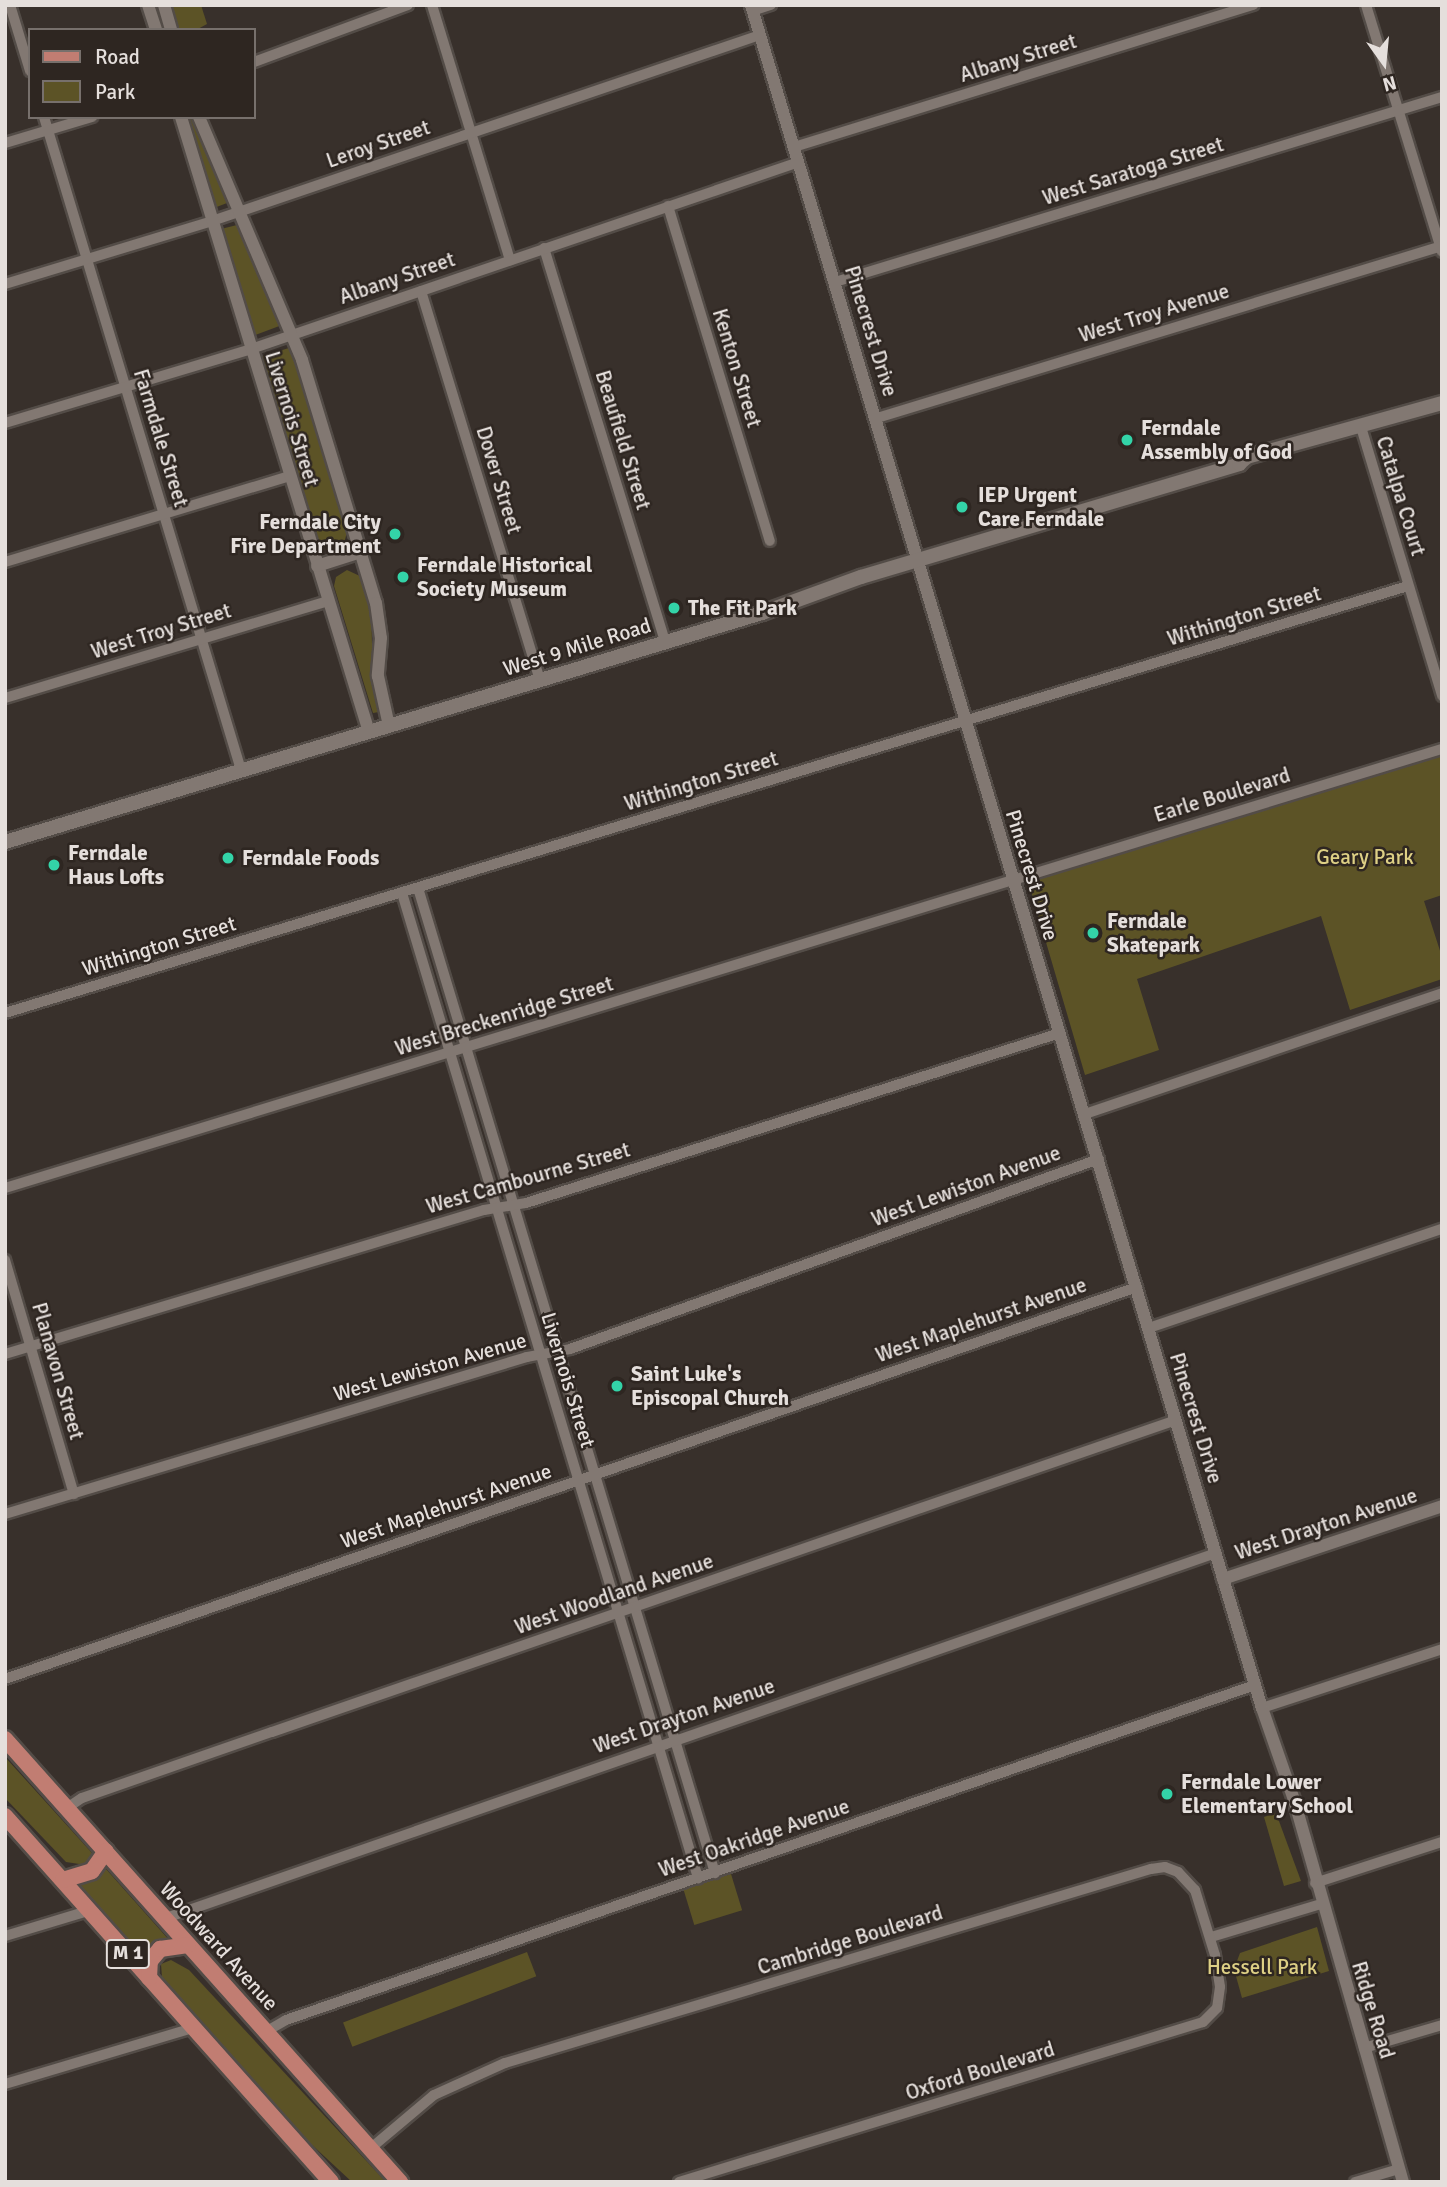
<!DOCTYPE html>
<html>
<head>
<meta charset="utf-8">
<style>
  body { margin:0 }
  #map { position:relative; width:1447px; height:2187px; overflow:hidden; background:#38302b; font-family:Signika,sans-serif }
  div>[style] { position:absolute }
  .green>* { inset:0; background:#5c5326; transform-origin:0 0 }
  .roads { filter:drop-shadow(2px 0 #534c47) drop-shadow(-2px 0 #534c47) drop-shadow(0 2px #534c47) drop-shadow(0 -2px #534c47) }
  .minor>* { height:10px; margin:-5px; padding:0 5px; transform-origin:5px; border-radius:5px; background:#827872 }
  .tertiary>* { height:12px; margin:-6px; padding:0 6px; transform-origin:6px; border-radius:6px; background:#827872 }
  .secondary>* { height:14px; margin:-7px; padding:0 7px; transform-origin:7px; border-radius:7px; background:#827872 }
  .primary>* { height:16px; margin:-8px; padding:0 8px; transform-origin:8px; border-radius:8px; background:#c17d72 }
  .dots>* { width:19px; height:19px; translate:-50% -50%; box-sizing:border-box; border:4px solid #2e2621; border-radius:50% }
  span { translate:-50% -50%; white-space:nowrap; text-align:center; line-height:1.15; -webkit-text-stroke:5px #2e2621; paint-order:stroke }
  .shield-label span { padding:2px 5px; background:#2e2621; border:2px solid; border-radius:5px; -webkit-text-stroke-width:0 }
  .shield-label { font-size:19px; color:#e5dfdc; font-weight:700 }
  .street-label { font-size:21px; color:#e5dfdc }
  .poi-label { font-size:21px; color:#e5dfdc; font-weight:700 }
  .left { translate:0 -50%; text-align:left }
  .right { translate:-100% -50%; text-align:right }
  .park-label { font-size:21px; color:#ded085 }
  .frame { position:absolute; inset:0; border:7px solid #e5dfdc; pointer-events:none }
  .legend { position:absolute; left:28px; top:28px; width:228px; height:91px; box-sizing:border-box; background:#2e2621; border:2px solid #77706c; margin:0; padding:9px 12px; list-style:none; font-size:21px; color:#e5dfdc }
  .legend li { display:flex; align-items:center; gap:14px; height:35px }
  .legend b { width:35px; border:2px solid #77706c }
  .north { position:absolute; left:1349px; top:28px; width:70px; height:70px; -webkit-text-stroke:5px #2e2621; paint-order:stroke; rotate:165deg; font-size:19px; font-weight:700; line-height:28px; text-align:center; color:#e5dfdc }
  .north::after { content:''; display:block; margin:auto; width:24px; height:32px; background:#e5dfdc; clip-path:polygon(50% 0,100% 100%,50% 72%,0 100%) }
</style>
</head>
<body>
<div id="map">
  <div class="green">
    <i style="clip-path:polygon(170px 5px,201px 5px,207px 24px,196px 30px,177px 30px)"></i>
    <i style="clip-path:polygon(187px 117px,192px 117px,227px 203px,214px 208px)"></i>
    <i style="clip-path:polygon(237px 225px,282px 325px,253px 336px,221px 229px)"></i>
    <i style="clip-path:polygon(292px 347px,348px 529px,344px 543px,331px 549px,317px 543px,260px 357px)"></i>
    <i style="clip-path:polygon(347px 570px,362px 577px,371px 605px,373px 683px,379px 712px,373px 713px,334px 586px,336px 577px)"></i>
    <i style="clip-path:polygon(1442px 756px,1442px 895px,1424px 901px,1442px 957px,1442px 979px,1350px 1010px,1321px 916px,1137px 979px,1159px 1050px,1085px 1075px,1028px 881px)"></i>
    <i style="clip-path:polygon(5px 1757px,92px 1853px,86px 1865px,66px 1862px,5px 1798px)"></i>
    <i style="clip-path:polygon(1276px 1813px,1301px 1881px,1284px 1886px,1264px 1817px)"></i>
    <i style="clip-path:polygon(106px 1869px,170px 1941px,145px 1959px,79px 1885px,95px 1880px)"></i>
    <i style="left:731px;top:1874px;width:38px;height:50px;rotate:73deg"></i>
    <i style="clip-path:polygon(1317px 1927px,1329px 1971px,1242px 1998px,1234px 1969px,1240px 1953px)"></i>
    <i style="left:527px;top:1952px;width:26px;height:197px;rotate:69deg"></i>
    <i style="clip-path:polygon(171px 1960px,189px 1970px,386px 2182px,352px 2182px,297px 2131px,162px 1977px,161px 1964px)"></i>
  </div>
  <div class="roads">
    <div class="minor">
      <i style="left:10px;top:5px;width:69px;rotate:73.1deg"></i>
      <i style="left:432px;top:5px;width:267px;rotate:73deg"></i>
      <i style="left:1366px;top:5px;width:258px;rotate:72.9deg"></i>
      <i style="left:752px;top:11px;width:20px;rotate:-18deg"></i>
      <i style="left:254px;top:62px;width:164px;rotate:-20.3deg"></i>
      <i style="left:44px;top:117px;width:682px;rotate:73.21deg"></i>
      <i style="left:5px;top:143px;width:91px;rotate:-16.6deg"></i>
      <i style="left:794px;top:147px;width:481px;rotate:-17.2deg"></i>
      <i style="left:668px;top:206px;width:350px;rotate:73.1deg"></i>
      <i style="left:544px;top:248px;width:412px;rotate:72.9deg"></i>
      <i style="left:835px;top:282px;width:635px;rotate:-16.95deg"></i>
      <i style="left:5px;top:284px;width:216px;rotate:-16.9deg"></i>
      <i style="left:212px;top:221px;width:579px;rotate:-18.75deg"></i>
      <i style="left:421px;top:291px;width:408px;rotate:73deg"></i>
      <i style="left:877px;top:418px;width:591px;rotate:-16.93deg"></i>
      <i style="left:5px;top:423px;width:257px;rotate:-16.7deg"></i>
      <i style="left:251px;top:349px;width:579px;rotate:-18.84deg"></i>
      <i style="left:1361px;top:427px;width:281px;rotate:73.2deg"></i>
      <i style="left:5px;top:562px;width:297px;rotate:-16.8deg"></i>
      <i style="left:5px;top:698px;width:337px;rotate:-16.7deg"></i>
      <i style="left:418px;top:888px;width:1029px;rotate:73.22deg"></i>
      <i style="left:402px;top:893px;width:1029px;rotate:73.27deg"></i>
      <i style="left:5px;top:1013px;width:1467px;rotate:-16.93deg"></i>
      <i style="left:1085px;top:1114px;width:377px;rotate:-18.7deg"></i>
      <i style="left:5px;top:1188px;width:1503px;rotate:-16.99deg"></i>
      <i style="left:5px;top:1260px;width:244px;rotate:73.6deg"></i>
      <i style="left:1149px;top:1328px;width:309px;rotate:-18.7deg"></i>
      <i style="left:5px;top:1354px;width:500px;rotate:-16.73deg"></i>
      <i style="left:484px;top:1210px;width:43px;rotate:-9.5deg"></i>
      <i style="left:526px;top:1203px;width:560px;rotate:-17.66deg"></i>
      <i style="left:5px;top:1514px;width:545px;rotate:-16.74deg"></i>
      <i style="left:527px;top:1357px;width:44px;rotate:-10.5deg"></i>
      <i style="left:570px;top:1349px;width:562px;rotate:-19.76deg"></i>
      <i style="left:5px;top:1679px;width:1198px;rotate:-19.1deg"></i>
      <i style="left:1262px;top:1708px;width:189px;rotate:-18.1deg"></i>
      <i style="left:67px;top:1808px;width:18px;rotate:-34deg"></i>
      <i style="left:82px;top:1798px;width:201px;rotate:-19.2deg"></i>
      <i style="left:272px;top:1732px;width:956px;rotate:-19.04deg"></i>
      <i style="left:1315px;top:1883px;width:133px;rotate:-17.9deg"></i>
      <i style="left:166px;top:1918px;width:1112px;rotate:-19.17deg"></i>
      <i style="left:5px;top:1936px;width:87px;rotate:-16.8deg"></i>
      <i style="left:1211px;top:1937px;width:115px;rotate:-16.7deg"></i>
      <i style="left:267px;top:2031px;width:22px;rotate:-30deg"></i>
      <i style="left:286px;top:2020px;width:1025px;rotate:-19.07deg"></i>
      <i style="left:1364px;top:2048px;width:81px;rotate:-16.4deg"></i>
      <i style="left:5px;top:2084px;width:196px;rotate:-16.6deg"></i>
      <i style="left:371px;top:2148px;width:82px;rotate:-40.1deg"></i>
      <i style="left:434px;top:2095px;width:78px;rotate:-24.3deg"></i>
      <i style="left:505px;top:2063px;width:675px;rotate:-16.72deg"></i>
      <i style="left:1151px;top:1869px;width:14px;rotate:-8deg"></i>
      <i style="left:1165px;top:1867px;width:14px;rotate:21deg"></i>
      <i style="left:1178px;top:1872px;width:25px;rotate:47deg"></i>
      <i style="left:1195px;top:1890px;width:68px;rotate:72.9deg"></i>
      <i style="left:1215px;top:1955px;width:32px;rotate:81deg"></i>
      <i style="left:1220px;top:1987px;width:21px;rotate:98deg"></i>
      <i style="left:1217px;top:2008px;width:20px;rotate:135deg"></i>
      <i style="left:1203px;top:2022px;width:548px;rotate:163.02deg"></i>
      <i style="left:1355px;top:2182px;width:46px;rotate:-16.5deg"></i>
    </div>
    <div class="tertiary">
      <i style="left:148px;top:5px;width:26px;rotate:72deg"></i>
      <i style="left:164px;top:5px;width:26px;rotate:74deg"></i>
      <i style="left:751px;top:5px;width:1778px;rotate:73.3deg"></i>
      <i style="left:1262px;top:1708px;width:101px;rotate:70.8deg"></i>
      <i style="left:1295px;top:1803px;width:394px;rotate:74.1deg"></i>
      <i style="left:181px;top:117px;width:643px;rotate:73deg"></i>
      <i style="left:199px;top:117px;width:264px;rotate:67deg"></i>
      <i style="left:302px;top:360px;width:254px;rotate:73.1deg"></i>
      <i style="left:376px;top:603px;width:35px;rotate:82deg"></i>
      <i style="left:381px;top:638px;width:38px;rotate:95deg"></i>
      <i style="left:378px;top:676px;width:51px;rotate:77.6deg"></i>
      <i style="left:317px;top:566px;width:46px;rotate:-17.7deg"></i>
      <i style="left:1223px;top:1579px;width:231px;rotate:-18.4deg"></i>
    </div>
    <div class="secondary">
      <i style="left:5px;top:842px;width:791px;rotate:-16.83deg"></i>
      <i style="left:762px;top:613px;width:105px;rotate:-20deg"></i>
      <i style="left:861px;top:577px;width:395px;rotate:-16.6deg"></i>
      <i style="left:1239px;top:464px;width:11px;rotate:-41deg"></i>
      <i style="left:1247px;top:457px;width:202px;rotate:-15.5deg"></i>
    </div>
    <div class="primary">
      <i style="left:5px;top:1739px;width:594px;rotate:48.28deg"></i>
      <i style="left:5px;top:1816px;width:490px;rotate:48.3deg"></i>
      <i style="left:63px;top:1880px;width:30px;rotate:-17deg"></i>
      <i style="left:92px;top:1871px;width:24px;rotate:-55deg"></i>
      <i style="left:149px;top:1978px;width:17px;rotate:-87deg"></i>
      <i style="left:150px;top:1961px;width:16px;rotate:-50deg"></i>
      <i style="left:160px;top:1949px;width:28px;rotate:-8deg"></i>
    </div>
  </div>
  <div class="dots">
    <i style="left:1127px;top:440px;background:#33d4a8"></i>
    <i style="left:962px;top:507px;background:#33d4a8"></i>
    <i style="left:395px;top:534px;background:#33d4a8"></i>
    <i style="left:403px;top:577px;background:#33d4a8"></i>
    <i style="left:674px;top:608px;background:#33d4a8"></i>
    <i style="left:228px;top:858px;background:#33d4a8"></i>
    <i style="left:54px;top:865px;background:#33d4a8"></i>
    <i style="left:1093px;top:933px;background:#33d4a8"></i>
    <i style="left:617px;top:1386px;background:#33d4a8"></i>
    <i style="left:1167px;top:1794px;background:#33d4a8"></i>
  </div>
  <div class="shield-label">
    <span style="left:128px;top:1954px">M 1</span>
  </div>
  <div class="street-label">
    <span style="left:1018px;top:58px;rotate:-17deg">Albany Street</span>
    <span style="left:378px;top:144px;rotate:-19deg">Leroy Street</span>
    <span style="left:1133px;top:171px;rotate:-17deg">West Saratoga Street</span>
    <span style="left:397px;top:278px;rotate:-19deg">Albany Street</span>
    <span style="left:1154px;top:313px;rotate:-17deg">West Troy Avenue</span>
    <span style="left:871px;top:331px;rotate:73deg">Pinecrest Drive</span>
    <span style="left:737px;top:368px;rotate:73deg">Kenton Street</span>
    <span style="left:292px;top:419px;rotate:73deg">Livernois Street</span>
    <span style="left:161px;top:438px;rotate:73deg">Farmdale Street</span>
    <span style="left:623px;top:440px;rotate:73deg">Beaufield Street</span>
    <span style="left:499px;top:480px;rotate:73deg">Dover Street</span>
    <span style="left:1401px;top:496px;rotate:73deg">Catalpa Court</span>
    <span style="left:1244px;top:616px;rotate:-17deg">Withington Street</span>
    <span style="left:161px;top:631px;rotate:-17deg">West Troy Street</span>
    <span style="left:577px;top:647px;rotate:-17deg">West 9 Mile Road</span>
    <span style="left:701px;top:781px;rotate:-17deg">Withington Street</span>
    <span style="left:1222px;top:795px;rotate:-17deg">Earle Boulevard</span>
    <span style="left:1032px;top:875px;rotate:73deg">Pinecrest Drive</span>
    <span style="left:159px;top:946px;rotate:-17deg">Withington Street</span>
    <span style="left:504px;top:1016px;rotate:-17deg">West Breckenridge Street</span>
    <span style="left:528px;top:1178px;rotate:-16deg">West Cambourne Street</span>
    <span style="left:966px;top:1186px;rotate:-20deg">West Lewiston Avenue</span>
    <span style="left:981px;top:1320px;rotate:-19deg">West Maplehurst Avenue</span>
    <span style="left:430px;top:1367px;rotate:-16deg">West Lewiston Avenue</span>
    <span style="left:58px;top:1371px;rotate:74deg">Planavon Street</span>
    <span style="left:568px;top:1380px;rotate:73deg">Livernois Street</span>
    <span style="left:1196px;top:1418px;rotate:73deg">Pinecrest Drive</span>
    <span style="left:446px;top:1506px;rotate:-19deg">West Maplehurst Avenue</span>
    <span style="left:1326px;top:1524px;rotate:-18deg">West Drayton Avenue</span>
    <span style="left:614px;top:1594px;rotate:-19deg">West Woodland Avenue</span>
    <span style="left:684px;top:1716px;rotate:-19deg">West Drayton Avenue</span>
    <span style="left:754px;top:1838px;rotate:-19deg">West Oakridge Avenue</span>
    <span style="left:850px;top:1940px;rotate:-17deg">Cambridge Boulevard</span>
    <span style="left:219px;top:1946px;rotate:48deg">Woodward Avenue</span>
    <span style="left:1373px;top:2010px;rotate:73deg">Ridge Road</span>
    <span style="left:980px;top:2071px;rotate:-17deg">Oxford Boulevard</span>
  </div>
  <div class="poi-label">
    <span class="left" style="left:1141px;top:440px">Ferndale<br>Assembly of God</span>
    <span class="left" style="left:978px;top:507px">IEP Urgent<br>Care Ferndale</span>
    <span class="right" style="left:381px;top:534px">Ferndale City<br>Fire Department</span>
    <span class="left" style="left:417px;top:577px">Ferndale Historical<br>Society Museum</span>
    <span class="left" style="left:688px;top:608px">The Fit Park</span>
    <span class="left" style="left:68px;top:865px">Ferndale<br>Haus Lofts</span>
    <span class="left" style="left:242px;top:858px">Ferndale Foods</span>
    <span class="left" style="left:1107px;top:933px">Ferndale<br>Skatepark</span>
    <span class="left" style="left:631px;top:1386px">Saint Luke's<br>Episcopal Church</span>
    <span class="left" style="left:1181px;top:1794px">Ferndale Lower<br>Elementary School</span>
  </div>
  <div class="park-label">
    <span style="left:1365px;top:857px">Geary Park</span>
    <span style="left:1262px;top:1967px">Hessell Park</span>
  </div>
  <div class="frame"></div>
  <ul class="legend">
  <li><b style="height:9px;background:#c17d72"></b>Road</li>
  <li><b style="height:19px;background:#5c5326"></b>Park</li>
  </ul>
  <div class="north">N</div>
</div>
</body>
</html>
